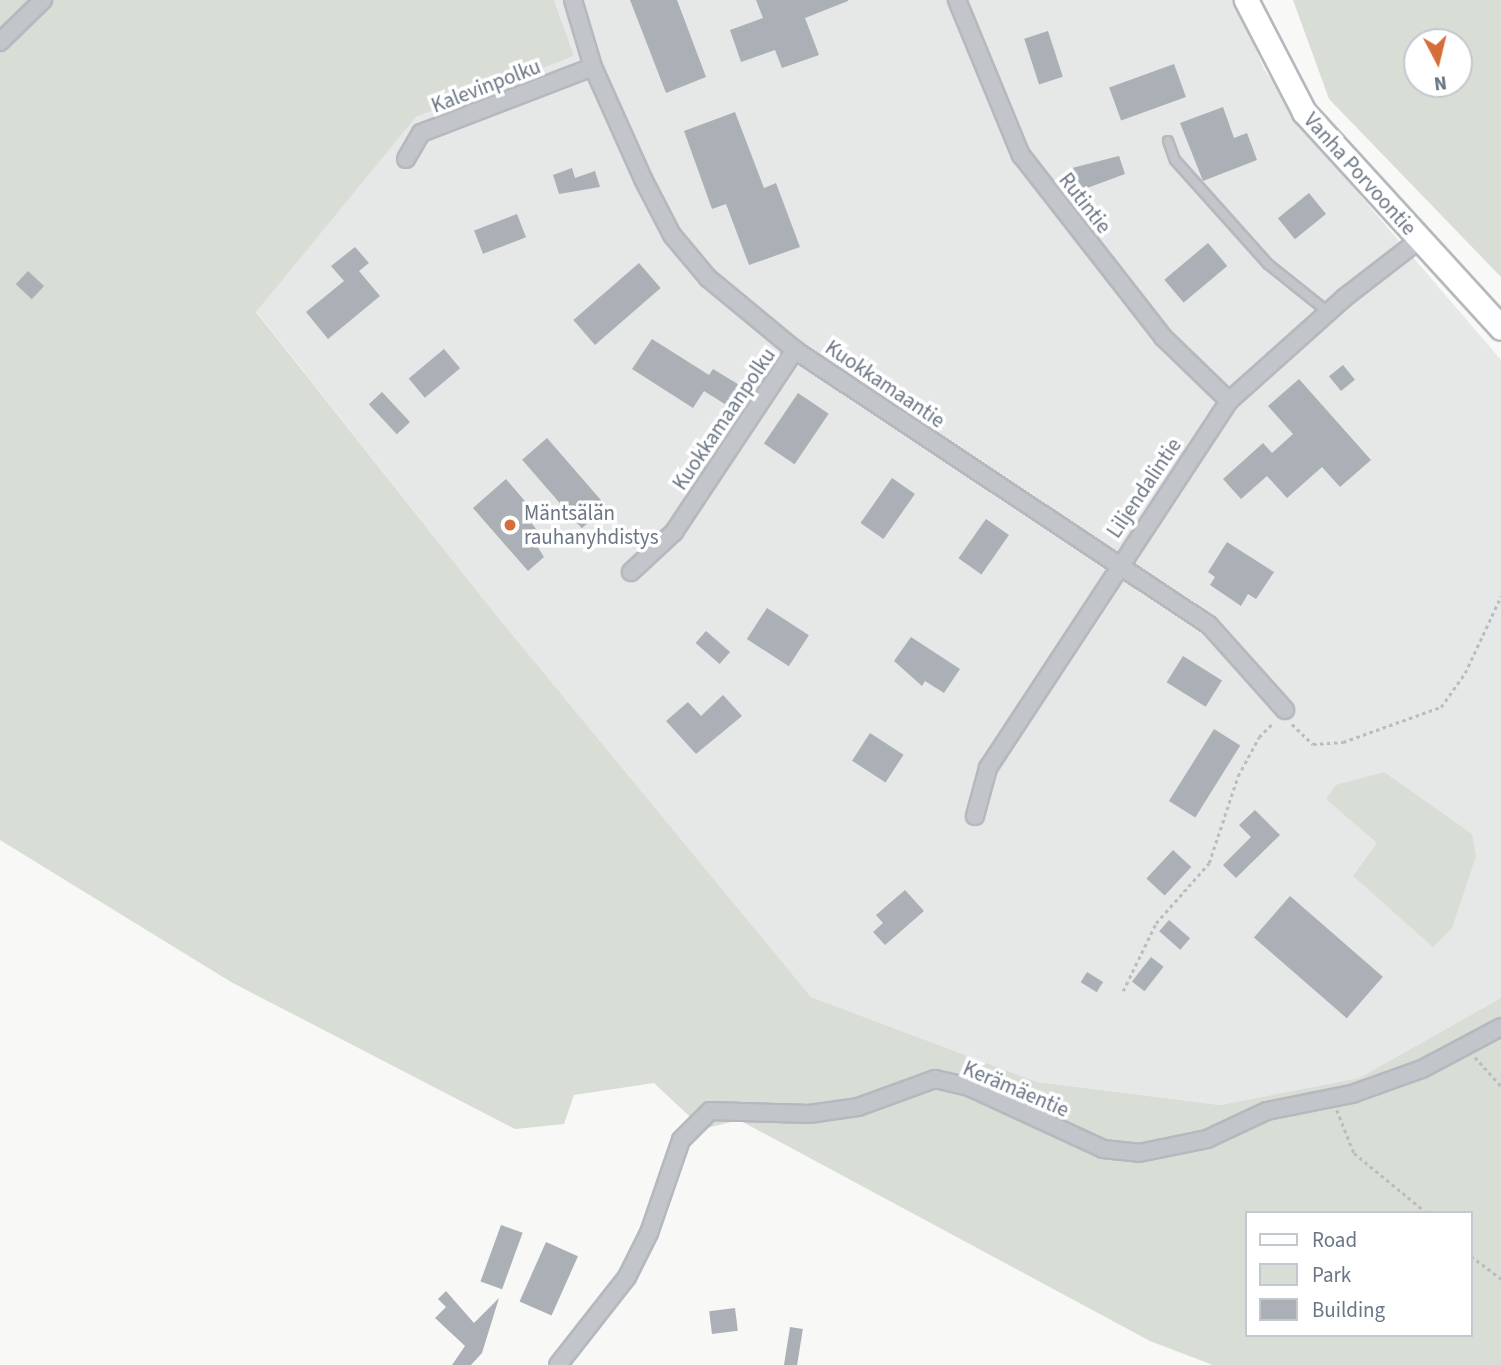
<!DOCTYPE html>
<html>
<head>
<meta charset="utf-8">
<style>
  body { margin:0 }
  #map { position:relative; width:1501px; height:1365px; overflow:hidden; background:#f8f8f6; font-family:"Source Sans 3",sans-serif }
  div>[style] { position:absolute }
  .built>* { inset:0; background:#e6e7e7 }
  .green>* { inset:0; background:#d8ddd6 }
  .building>* { inset:0; background:#aab0b6; transform-origin:0 0 }
  .path>* { height:2.5px; margin-top:-1.25px; transform-origin:0; background:repeating-linear-gradient(90deg,#babcbf 0 3.5px,transparent 0 7px) }
  .roads { filter:drop-shadow(2px 0 #b5b9be) drop-shadow(-2px 0 #b5b9be) drop-shadow(0 2px #b5b9be) drop-shadow(0 -2px #b5b9be) }
  .service>* { height:8px; margin:-4px; padding:0 4px; transform-origin:4px; border-radius:4px; background:#c2c5c9 }
  .minor>* { height:16px; margin:-8px; padding:0 8px; transform-origin:8px; border-radius:8px; background:#c2c5c9 }
  .secondary>* { height:23px; margin:-11.5px; padding:0 11.5px; transform-origin:11.5px; border-radius:11.5px; background:#fff }
  .dots>* { width:19px; height:19px; translate:-50% -50%; box-sizing:border-box; border:4px solid #fff; border-radius:50% }
  span { translate:-50% -50%; white-space:nowrap; text-align:center; line-height:1.15; -webkit-text-stroke:7px #fff; paint-order:stroke }
  .street-label { font-size:21px; color:#6a7685 }
  .poi-label { font-size:21px; color:#6a7685 }
  .left { translate:0 -50%; text-align:left }
  .legend { position:absolute; left:1245px; top:1211px; width:228px; height:126px; box-sizing:border-box; background:#fff; border:2px solid #c3c8ce; margin:0; padding:9px 12px; list-style:none; font-size:21px; color:#6a7685 }
  .legend li { display:flex; align-items:center; gap:14px; height:35px }
  .legend b { width:35px; border:2px solid #c3c8ce }
  .north { position:absolute; left:1403px; top:28px; width:70px; height:70px; box-sizing:border-box; background:#fff; border:2px solid #c3c8ce; border-radius:50%; rotate:173deg; font-size:19px; font-weight:700; line-height:28px; text-align:center; color:#6a7685 }
  .north::after { content:''; display:block; margin:auto; width:24px; height:32px; background:#d66d39; clip-path:polygon(50% 0,100% 100%,50% 72%,0 100%) }
</style>
</head>
<body>
<div id="map">
  <div class="built">
    <i style="clip-path:polygon(554px 0,1235px 0,1264px 69px,1317px 145px,1501px 360px,1501px 998px,1359px 1078px,1220px 1105px,1037px 1082px,811px 997px,496px 615px,256px 311px,416px 117px,574px 56px)"></i>
  </div>
  <div class="green">
    <i style="clip-path:polygon(evenodd,0 0,554px 0,574px 56px,416px 117px,256px 312px,496px 615px,811px 997px,1037px 1082px,1220px 1105px,1359px 1078px,1501px 998px,1501px 1365px,1213px 1365px,1150px 1341px,739px 1120px,703px 1129px,654px 1083px,574px 1095px,564px 1124px,515px 1129px,231px 982px,0 840px,0 0,1247px 1213px,1471px 1213px,1471px 1335px,1247px 1335px,1247px 1213px)"></i>
    <i style="clip-path:polygon(evenodd,1293px 0,1501px 0,1501px 277px,1329px 99px,1293px 0,1417px 42px,1459px 42px,1459px 84px,1417px 84px,1417px 42px)"></i>
    <i style="clip-path:polygon(1384px 772px,1472px 834px,1476px 856px,1452px 928px,1433px 947px,1353px 876px,1377px 843px,1326px 799px,1336px 785px)"></i>
  </div>
  <div class="building">
    <i style="clip-path:polygon(630px 0,677px 0,706px 77px,666px 93px)"></i>
    <i style="clip-path:polygon(756px 0,848px 0,848px 1px,805px 18px,819px 55px,782px 68px,775px 50px,741px 62px,730px 30px,763px 18px)"></i>
    <i style="left:1048px;top:31px;width:48px;height:25px;rotate:72deg"></i>
    <i style="left:1174px;top:64px;width:35px;height:69px;rotate:70deg"></i>
    <i style="clip-path:polygon(1223px 107px,1234px 138px,1247px 133px,1257px 160px,1203px 181px,1180px 123px)"></i>
    <i style="clip-path:polygon(735px 112px,764px 188px,776px 183px,800px 247px,749px 265px,726px 204px,712px 209px,684px 131px)"></i>
    <i style="clip-path:polygon(1119px 156px,1125px 174px,1079px 191px,1072px 168px)"></i>
    <i style="clip-path:polygon(572px 168px,575px 178px,595px 171px,600px 187px,559px 194px,553px 175px)"></i>
    <i style="left:1309px;top:193px;width:27px;height:40px;rotate:51deg"></i>
    <i style="left:517px;top:214px;width:25px;height:46px;rotate:69deg"></i>
    <i style="left:1208px;top:243px;width:30px;height:57px;rotate:50deg"></i>
    <i style="clip-path:polygon(355px 247px,369px 263px,359px 271px,380px 296px,328px 339px,306px 312px,344px 281px,331px 266px)"></i>
    <i style="left:639px;top:263px;width:33px;height:87px;rotate:49deg"></i>
    <i style="left:28px;top:271px;width:22px;height:18px;rotate:43deg"></i>
    <i style="clip-path:polygon(652px 339px,709px 375px,713px 369px,741px 386px,728px 406px,704px 391px,693px 408px,632px 369px)"></i>
    <i style="left:444px;top:349px;width:25px;height:46px;rotate:50deg"></i>
    <i style="left:1343px;top:365px;width:19px;height:18px;rotate:51deg"></i>
    <i style="clip-path:polygon(1299px 379px,1371px 460px,1340px 487px,1322px 467px,1287px 498px,1267px 476px,1241px 499px,1223px 479px,1263px 443px,1272px 453px,1293px 434px,1268px 406px)"></i>
    <i style="left:382px;top:392px;width:41px;height:18px;rotate:47deg"></i>
    <i style="left:798px;top:393px;width:37px;height:61px;rotate:34deg"></i>
    <i style="left:547px;top:438px;width:91px;height:33px;rotate:49deg"></i>
    <i style="left:892px;top:478px;width:28px;height:55px;rotate:35deg"></i>
    <i style="clip-path:polygon(506px 479px,535px 513px,528px 519px,537px 530px,531px 536px,544px 557px,528px 571px,473px 508px)"></i>
    <i style="left:986px;top:519px;width:28px;height:48px;rotate:35deg"></i>
    <i style="clip-path:polygon(1227px 542px,1274px 572px,1256px 599px,1248px 594px,1241px 606px,1210px 585px,1215px 577px,1208px 572px)"></i>
    <i style="left:767px;top:608px;width:50px;height:37px;rotate:33deg"></i>
    <i style="left:706px;top:631px;width:32px;height:16px;rotate:41deg"></i>
    <i style="clip-path:polygon(911px 637px,960px 669px,944px 693px,925px 681px,922px 686px,894px 661px)"></i>
    <i style="left:1183px;top:656px;width:46px;height:31px;rotate:32deg"></i>
    <i style="clip-path:polygon(723px 695px,742px 716px,696px 754px,666px 721px,688px 702px,701px 716px)"></i>
    <i style="left:1214px;top:729px;width:31px;height:85px;rotate:32deg"></i>
    <i style="left:870px;top:733px;width:40px;height:33px;rotate:33deg"></i>
    <i style="clip-path:polygon(1255px 810px,1280px 835px,1236px 878px,1223px 865px,1251px 837px,1239px 825px)"></i>
    <i style="left:1173px;top:850px;width:25px;height:39px;rotate:43deg"></i>
    <i style="clip-path:polygon(905px 890px,924px 911px,885px 945px,873px 932px,883px 923px,876px 915px)"></i>
    <i style="left:1290px;top:896px;width:123px;height:55px;rotate:41deg"></i>
    <i style="left:1169px;top:920px;width:28px;height:15px;rotate:41deg"></i>
    <i style="left:1151px;top:957px;width:16px;height:31px;rotate:38deg"></i>
    <i style="left:1087px;top:972px;width:19px;height:12px;rotate:32deg"></i>
    <i style="left:501px;top:1225px;width:23px;height:60px;rotate:20deg"></i>
    <i style="left:546px;top:1242px;width:35px;height:65px;rotate:24deg"></i>
    <i style="clip-path:polygon(446px 1291px,474px 1323px,499px 1298px,482px 1353px,471px 1365px,452px 1365px,465px 1346px,435px 1318px,446px 1307px,438px 1299px)"></i>
    <i style="left:735px;top:1308px;width:23px;height:26px;rotate:83deg"></i>
    <i style="left:790px;top:1327px;width:13px;height:39px;rotate:9deg"></i>
  </div>
  <div class="path">
    <i style="left:1292px;top:724px;width:29px;rotate:44deg"></i>
    <i style="left:1313px;top:744px;width:30px;rotate:-4deg"></i>
    <i style="left:1343px;top:742px;width:104px;rotate:-19.7deg"></i>
    <i style="left:1441px;top:707px;width:42px;rotate:-54.8deg"></i>
    <i style="left:1465px;top:673px;width:85px;rotate:-64.9deg"></i>
    <i style="left:1123px;top:991px;width:76px;rotate:-64.1deg"></i>
    <i style="left:1156px;top:923px;width:80px;rotate:-48.5deg"></i>
    <i style="left:1209px;top:863px;width:92px;rotate:-71.6deg"></i>
    <i style="left:1238px;top:776px;width:44px;rotate:-61.7deg"></i>
    <i style="left:1259px;top:737px;width:21px;rotate:-45deg"></i>
    <i style="left:1475px;top:1057px;width:39px;rotate:48deg"></i>
    <i style="left:1337px;top:1110px;width:46px;rotate:68.4deg"></i>
    <i style="left:1354px;top:1153px;width:94px;rotate:39.4deg"></i>
    <i style="left:1471px;top:1256px;width:38px;rotate:37deg"></i>
  </div>
  <div class="roads">
    <div class="service">
      <i style="left:1168px;top:141px;width:20px;rotate:70deg"></i>
      <i style="left:1175px;top:160px;width:140px;rotate:48.2deg"></i>
      <i style="left:1268px;top:264px;width:77px;rotate:38.7deg"></i>
    </div>
    <div class="minor">
      <i style="left:573px;top:0;width:70px;rotate:73.4deg"></i>
      <i style="left:593px;top:67px;width:123px;rotate:65.9deg"></i>
      <i style="left:643px;top:179px;width:63px;rotate:62.6deg"></i>
      <i style="left:672px;top:235px;width:56px;rotate:50.1deg"></i>
      <i style="left:708px;top:278px;width:113px;rotate:39.6deg"></i>
      <i style="left:795px;top:350px;width:497px;rotate:33.6deg"></i>
      <i style="left:1209px;top:625px;width:114px;rotate:48.2deg"></i>
      <i style="left:957px;top:0;width:168px;rotate:67.6deg"></i>
      <i style="left:1021px;top:155px;width:231px;rotate:52deg"></i>
      <i style="left:1163px;top:337px;width:92px;rotate:44.1deg"></i>
      <i style="left:0;top:42px;width:60px;rotate:-44.3deg"></i>
      <i style="left:406px;top:159px;width:30px;rotate:-60deg"></i>
      <i style="left:421px;top:133px;width:184px;rotate:-21deg"></i>
      <i style="left:631px;top:572px;width:59px;rotate:-42.9deg"></i>
      <i style="left:674px;top:532px;width:219px;rotate:-56.4deg"></i>
      <i style="left:975px;top:816px;width:50px;rotate:-74.8deg"></i>
      <i style="left:988px;top:768px;width:439px;rotate:-56.7deg"></i>
      <i style="left:1229px;top:401px;width:154px;rotate:-41.8deg"></i>
      <i style="left:1344px;top:298px;width:95px;rotate:-37.7deg"></i>
      <i style="left:558px;top:1365px;width:112px;rotate:-51.9deg"></i>
      <i style="left:627px;top:1277px;width:49px;rotate:-63.4deg"></i>
      <i style="left:649px;top:1233px;width:98px;rotate:-71deg"></i>
      <i style="left:681px;top:1140px;width:41px;rotate:-45deg"></i>
      <i style="left:710px;top:1111px;width:99px;rotate:1.7deg"></i>
      <i style="left:809px;top:1114px;width:49px;rotate:-8.1deg"></i>
      <i style="left:858px;top:1107px;width:82px;rotate:-20deg"></i>
      <i style="left:935px;top:1079px;width:35px;rotate:13deg"></i>
      <i style="left:969px;top:1087px;width:148px;rotate:24.8deg"></i>
      <i style="left:1103px;top:1149px;width:36px;rotate:6deg"></i>
      <i style="left:1139px;top:1153px;width:69px;rotate:-11.6deg"></i>
      <i style="left:1207px;top:1139px;width:66px;rotate:-25deg"></i>
      <i style="left:1267px;top:1111px;width:87px;rotate:-11.3deg"></i>
      <i style="left:1352px;top:1094px;width:74px;rotate:-19.7deg"></i>
      <i style="left:1422px;top:1069px;width:89px;rotate:-28deg"></i>
    </div>
    <div class="secondary">
      <i style="left:1246px;top:0;width:126px;rotate:62.6deg"></i>
      <i style="left:1304px;top:112px;width:292px;rotate:47.6deg"></i>
    </div>
  </div>
  <div class="dots">
    <i style="left:510px;top:525px;background:#d66d39"></i>
  </div>
  <div class="street-label">
    <span style="left:486px;top:86px;rotate:-21deg">Kalevinpolku</span>
    <span style="left:1360px;top:174px;rotate:48deg">Vanha Porvoontie</span>
    <span style="left:1085px;top:203px;rotate:52deg">Rutintie</span>
    <span style="left:885px;top:384px;rotate:34deg">Kuokkamaantie</span>
    <span style="left:724px;top:419px;rotate:-56deg">Kuokkamaanpolku</span>
    <span style="left:1144px;top:488px;rotate:-56deg">Liljendalintie</span>
    <span style="left:1016px;top:1089px;rotate:23deg">Kerämäentie</span>
  </div>
  <div class="poi-label">
    <span class="left" style="left:524px;top:525px">Mäntsälän<br>rauhanyhdistys</span>
  </div>
  <ul class="legend">
  <li><b style="height:9px;background:#fff"></b>Road</li>
  <li><b style="height:19px;background:#d8ddd6"></b>Park</li>
  <li><b style="height:19px;background:#aab0b6"></b>Building</li>
  </ul>
  <div class="north">N</div>
</div>
</body>
</html>
